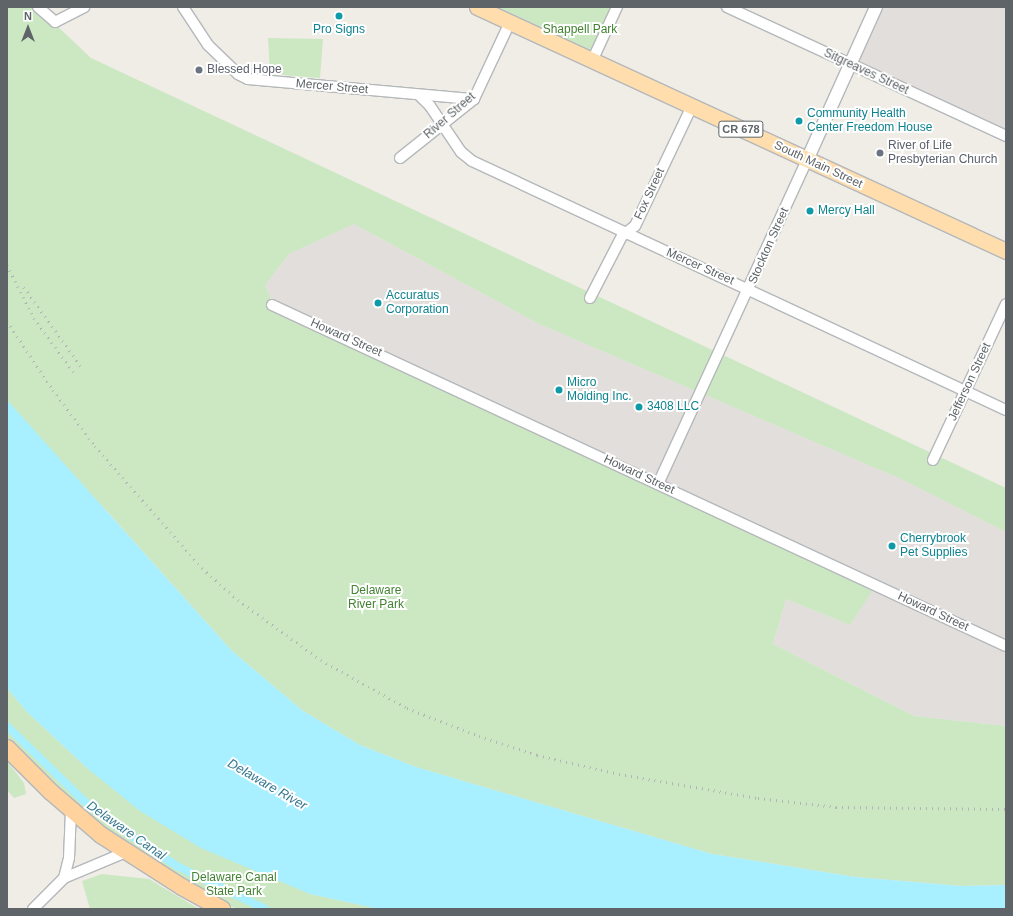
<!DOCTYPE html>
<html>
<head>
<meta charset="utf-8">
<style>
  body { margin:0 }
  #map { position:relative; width:1013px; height:916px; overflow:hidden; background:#f0ece6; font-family:Helvetica,sans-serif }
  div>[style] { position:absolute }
  .industrial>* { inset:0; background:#e2dedb }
  .green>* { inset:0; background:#cce8c3 }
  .water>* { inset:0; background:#a8efff }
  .canal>* { height:8px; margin:-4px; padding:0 4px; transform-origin:4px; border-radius:4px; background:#a8efff }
  .roads { filter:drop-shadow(1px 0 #b4b8bb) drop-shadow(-1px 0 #b4b8bb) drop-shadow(0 1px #b4b8bb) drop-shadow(0 -1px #b4b8bb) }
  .minor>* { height:10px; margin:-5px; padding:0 5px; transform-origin:5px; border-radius:5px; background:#fff }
  .tertiary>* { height:12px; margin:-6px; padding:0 6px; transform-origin:6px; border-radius:6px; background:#fff }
  .primary>* { height:15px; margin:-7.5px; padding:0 7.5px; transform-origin:7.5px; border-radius:7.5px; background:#ffddad }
  .trunk>* { height:16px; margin:-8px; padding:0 8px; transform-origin:8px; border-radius:8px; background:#ffd29e }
  .rail>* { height:2.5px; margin-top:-1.25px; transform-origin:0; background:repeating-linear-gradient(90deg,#b3b4b5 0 1px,transparent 0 6px) }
  .dots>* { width:11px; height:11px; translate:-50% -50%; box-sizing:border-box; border:2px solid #fff; border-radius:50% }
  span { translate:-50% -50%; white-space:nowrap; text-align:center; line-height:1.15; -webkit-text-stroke:4px #fff; paint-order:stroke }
  .shield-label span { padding:1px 3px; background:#fff; border:1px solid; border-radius:3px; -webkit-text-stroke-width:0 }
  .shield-label { font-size:11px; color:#5e6467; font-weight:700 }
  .culture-label { font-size:12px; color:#0d838f }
  .left { translate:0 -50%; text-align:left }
  .park-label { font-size:12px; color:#428232 }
  .worship-label { font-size:12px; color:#5b616d }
  .street-label { font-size:12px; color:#5e6467 }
  .water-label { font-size:13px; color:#367890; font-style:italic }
  .frame { position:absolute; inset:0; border:8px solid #5e6467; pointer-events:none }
  .north { position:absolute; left:8px; top:8px; width:40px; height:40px; -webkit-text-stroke:3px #fff; paint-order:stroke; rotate:0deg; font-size:11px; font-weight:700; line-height:16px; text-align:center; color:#5e6467 }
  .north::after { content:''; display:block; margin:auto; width:14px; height:18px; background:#5e6467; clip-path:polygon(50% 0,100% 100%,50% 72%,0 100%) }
</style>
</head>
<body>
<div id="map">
  <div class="industrial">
    <i style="clip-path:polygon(876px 7px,1006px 7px,1006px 139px,848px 67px)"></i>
    <i style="clip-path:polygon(354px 224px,539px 324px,901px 479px,1006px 532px,1006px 726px,914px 716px,773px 644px,786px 599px,850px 625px,276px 311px,265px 285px,289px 254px)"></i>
  </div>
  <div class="green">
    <i style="clip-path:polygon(7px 7px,37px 7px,91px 58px,1006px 488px,1006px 532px,901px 479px,539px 324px,354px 224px,289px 254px,265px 285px,276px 311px,876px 585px,850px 625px,786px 599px,773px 644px,914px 716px,1006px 726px,1006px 885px,961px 886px,855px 877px,712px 854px,416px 767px,360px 745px,303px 711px,232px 651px,104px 508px,7px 417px)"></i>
    <i style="clip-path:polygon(473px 7px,615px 7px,592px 61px)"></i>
    <i style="clip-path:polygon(268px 38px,323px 39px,320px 78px,270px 74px)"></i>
    <i style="clip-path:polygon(7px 688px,27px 712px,87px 768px,310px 894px,379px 909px,237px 909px,214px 899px,113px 838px,7px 741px)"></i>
    <i style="clip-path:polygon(7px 761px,24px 783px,26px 794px,14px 798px,7px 790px)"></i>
    <i style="clip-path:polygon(102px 874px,149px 879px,199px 909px,90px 909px,82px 881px)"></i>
  </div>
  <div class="water">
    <i style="clip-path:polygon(7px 400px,232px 651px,303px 711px,360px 745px,416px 767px,712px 854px,855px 877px,961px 886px,1006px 885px,1006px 909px,379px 909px,310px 894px,201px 848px,140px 811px,87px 768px,27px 712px,7px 688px)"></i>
  </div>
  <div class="canal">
    <i style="left:7px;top:726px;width:107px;rotate:44.2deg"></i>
    <i style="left:84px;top:801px;width:66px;rotate:36.3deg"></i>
    <i style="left:137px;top:840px;width:48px;rotate:33deg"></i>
    <i style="left:177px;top:866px;width:98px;rotate:26deg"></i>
  </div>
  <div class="roads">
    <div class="minor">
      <i style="left:38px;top:7px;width:23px;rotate:41deg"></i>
      <i style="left:55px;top:22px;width:33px;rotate:-27deg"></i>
      <i style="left:183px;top:7px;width:45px;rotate:56.7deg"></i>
      <i style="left:208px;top:45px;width:42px;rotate:44deg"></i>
      <i style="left:238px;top:74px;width:11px;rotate:27deg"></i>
      <i style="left:248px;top:79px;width:227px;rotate:5.1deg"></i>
      <i style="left:727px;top:7px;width:307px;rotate:24.8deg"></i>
      <i style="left:592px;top:61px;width:60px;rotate:-65.2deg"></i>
      <i style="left:419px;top:95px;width:16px;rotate:45deg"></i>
      <i style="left:430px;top:106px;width:55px;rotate:56deg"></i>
      <i style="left:461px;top:152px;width:14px;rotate:39deg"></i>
      <i style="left:472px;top:161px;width:589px;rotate:25deg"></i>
      <i style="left:400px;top:158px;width:95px;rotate:-38.6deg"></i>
      <i style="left:474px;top:99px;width:85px;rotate:-64.9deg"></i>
      <i style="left:590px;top:298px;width:70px;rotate:-62.7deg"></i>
      <i style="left:622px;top:236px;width:16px;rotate:-38deg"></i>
      <i style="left:635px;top:226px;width:133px;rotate:-64.6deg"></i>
      <i style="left:272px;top:305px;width:809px;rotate:24.92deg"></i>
      <i style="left:933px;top:460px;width:172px;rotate:-64.9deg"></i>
      <i style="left:658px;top:484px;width:357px;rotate:-65.3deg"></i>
      <i style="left:64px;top:878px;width:21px;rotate:-76deg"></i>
      <i style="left:69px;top:858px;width:48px;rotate:-87.6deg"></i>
      <i style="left:33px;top:909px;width:44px;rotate:-45deg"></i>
      <i style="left:64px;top:878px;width:67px;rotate:-22.8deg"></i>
    </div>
    <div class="tertiary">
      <i style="left:807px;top:160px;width:168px;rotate:-65.7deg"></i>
    </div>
    <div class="primary">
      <i style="left:477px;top:7px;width:583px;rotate:24.76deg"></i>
    </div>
    <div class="trunk">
      <i style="left:7px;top:748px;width:62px;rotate:45deg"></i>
      <i style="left:51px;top:792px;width:66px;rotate:40.7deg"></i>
      <i style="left:101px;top:835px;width:96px;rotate:32.7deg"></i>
      <i style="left:182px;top:887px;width:46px;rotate:28.8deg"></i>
    </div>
  </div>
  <div class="rail">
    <i style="left:7px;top:265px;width:59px;rotate:63deg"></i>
    <i style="left:34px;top:318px;width:68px;rotate:54deg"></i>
    <i style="left:24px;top:287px;width:100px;rotate:54.4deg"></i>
    <i style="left:7px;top:321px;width:83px;rotate:56.3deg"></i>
    <i style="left:53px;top:390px;width:70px;rotate:53.1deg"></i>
    <i style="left:95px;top:446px;width:162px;rotate:48.7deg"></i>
    <i style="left:202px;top:568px;width:48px;rotate:41.6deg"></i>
    <i style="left:238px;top:600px;width:102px;rotate:35.9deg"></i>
    <i style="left:321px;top:660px;width:98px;rotate:29.2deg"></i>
    <i style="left:407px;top:708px;width:77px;rotate:21.3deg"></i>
    <i style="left:479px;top:736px;width:61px;rotate:18.1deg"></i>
    <i style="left:537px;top:755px;width:84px;rotate:13deg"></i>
    <i style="left:619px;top:774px;width:141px;rotate:9.8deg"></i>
    <i style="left:758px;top:798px;width:79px;rotate:6.6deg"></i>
    <i style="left:836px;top:807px;width:170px;rotate:0.7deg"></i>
  </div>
  <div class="dots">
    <i style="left:339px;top:16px;background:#0f9aa8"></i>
    <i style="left:199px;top:70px;background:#6b7280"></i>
    <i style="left:799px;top:121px;background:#0f9aa8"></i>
    <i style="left:880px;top:153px;background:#6b7280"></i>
    <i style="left:810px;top:211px;background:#0f9aa8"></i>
    <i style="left:378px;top:303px;background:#0f9aa8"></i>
    <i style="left:559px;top:390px;background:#0f9aa8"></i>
    <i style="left:639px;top:407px;background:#0f9aa8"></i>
    <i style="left:892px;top:546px;background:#0f9aa8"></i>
  </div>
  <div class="shield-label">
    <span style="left:741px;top:129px">CR 678</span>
  </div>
  <div class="culture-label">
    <span style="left:339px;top:30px">Pro Signs</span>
    <span class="left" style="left:807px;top:121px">Community Health<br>Center Freedom House</span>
    <span class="left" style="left:818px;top:211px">Mercy Hall</span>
    <span class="left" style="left:386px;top:303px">Accuratus<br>Corporation</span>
    <span class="left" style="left:567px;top:390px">Micro<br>Molding Inc.</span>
    <span class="left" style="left:647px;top:407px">3408 LLC</span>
    <span class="left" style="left:900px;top:546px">Cherrybrook<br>Pet Supplies</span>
  </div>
  <div class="park-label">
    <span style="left:580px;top:30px">Shappell Park</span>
    <span style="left:376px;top:598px">Delaware<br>River Park</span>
    <span style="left:234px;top:885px">Delaware Canal<br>State Park</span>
  </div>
  <div class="worship-label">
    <span class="left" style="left:207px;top:70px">Blessed Hope</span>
    <span class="left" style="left:888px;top:153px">River of Life<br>Presbyterian Church</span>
  </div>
  <div class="street-label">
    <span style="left:866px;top:72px;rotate:25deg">Sitgreaves Street</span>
    <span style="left:332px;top:87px;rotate:5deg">Mercer Street</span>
    <span style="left:450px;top:116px;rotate:-41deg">River Street</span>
    <span style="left:818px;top:165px;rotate:25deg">South Main Street</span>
    <span style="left:650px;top:194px;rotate:-65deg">Fox Street</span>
    <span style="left:769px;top:246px;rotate:-66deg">Stockton Street</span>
    <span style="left:700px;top:267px;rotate:24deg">Mercer Street</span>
    <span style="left:346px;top:338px;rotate:24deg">Howard Street</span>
    <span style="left:970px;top:382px;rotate:-65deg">Jefferson Street</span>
    <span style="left:639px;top:475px;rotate:25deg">Howard Street</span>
    <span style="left:933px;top:612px;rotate:25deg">Howard Street</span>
  </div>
  <div class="water-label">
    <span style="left:267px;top:785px;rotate:30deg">Delaware River</span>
    <span style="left:126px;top:831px;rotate:35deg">Delaware Canal</span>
  </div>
  <div class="frame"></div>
  <div class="north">N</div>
</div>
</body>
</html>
